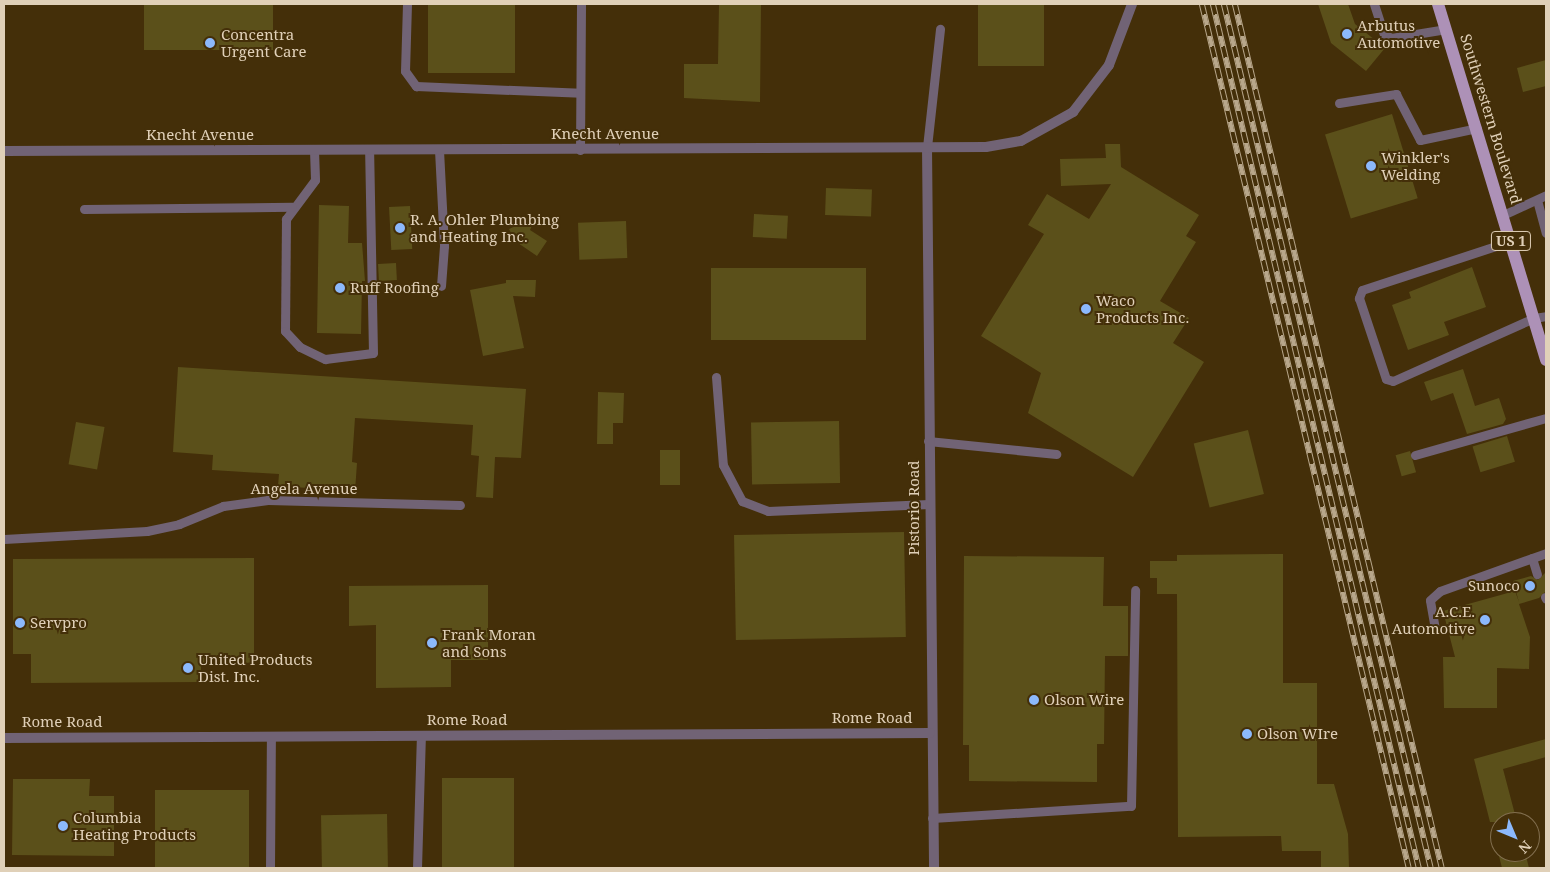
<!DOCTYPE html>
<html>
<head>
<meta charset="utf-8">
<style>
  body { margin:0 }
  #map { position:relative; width:1550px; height:872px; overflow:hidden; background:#442f09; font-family:"Noto Serif",serif }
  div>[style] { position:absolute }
  .building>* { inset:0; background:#5b501a; transform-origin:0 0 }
  .lane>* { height:9px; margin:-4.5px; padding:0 4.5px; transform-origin:4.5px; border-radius:4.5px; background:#716375 }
  .street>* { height:10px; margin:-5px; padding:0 5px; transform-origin:5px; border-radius:5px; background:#716375 }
  .primary>* { height:12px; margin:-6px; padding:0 6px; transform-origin:6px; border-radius:6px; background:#ad91b7 }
  .rail>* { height:5.5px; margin-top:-2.75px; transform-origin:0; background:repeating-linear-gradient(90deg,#442f09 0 11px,#b8a78b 0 22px); box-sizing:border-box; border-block:1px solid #b8a78b }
  .dots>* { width:14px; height:14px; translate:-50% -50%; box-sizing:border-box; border:2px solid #442f09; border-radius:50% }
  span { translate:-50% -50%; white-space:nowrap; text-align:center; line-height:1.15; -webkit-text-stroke:4px #442f09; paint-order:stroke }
  .shield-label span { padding:1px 4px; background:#442f09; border:1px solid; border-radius:4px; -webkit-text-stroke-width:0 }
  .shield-label { font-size:14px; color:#e0d0b8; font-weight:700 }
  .poi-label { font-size:15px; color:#e0d0b8 }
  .left { translate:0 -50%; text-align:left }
  .right { translate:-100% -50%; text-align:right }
  .street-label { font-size:15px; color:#e0d0b8 }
  .frame { position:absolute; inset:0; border:5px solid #e0d0b8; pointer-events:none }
  .north { position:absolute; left:1490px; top:812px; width:50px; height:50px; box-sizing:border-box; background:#442f09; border:1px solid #826f4f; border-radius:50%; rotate:135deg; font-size:14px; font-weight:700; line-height:20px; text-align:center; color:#e0d0b8 }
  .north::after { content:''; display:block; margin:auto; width:18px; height:22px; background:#8cb9fc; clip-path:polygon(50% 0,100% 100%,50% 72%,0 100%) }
</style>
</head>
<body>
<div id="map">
  <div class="building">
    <i style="left:144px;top:4px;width:129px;height:46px"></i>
    <i style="left:428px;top:4px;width:87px;height:69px"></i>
    <i style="clip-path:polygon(719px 4px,761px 4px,760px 102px,684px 98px,684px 64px,718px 64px)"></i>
    <i style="left:978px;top:4px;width:66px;height:62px"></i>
    <i style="clip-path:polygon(1318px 4px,1348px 4px,1355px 24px,1385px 48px,1366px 71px,1331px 43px)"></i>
    <i style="clip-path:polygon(1546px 60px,1546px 86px,1523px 92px,1517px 68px)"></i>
    <i style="left:1392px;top:114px;width:88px;height:70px;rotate:73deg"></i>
    <i style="clip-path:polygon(1105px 144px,1120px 144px,1121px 167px,1199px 215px,1186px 236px,1196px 242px,1160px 301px,1189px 318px,1173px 343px,1204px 362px,1133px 477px,1028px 413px,1041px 373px,981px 336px,1044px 234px,1028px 225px,1047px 194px,1089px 219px,1111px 184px,1061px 186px,1060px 159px,1106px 158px)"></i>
    <i style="left:826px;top:188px;width:46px;height:27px;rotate:2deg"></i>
    <i style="clip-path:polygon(319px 205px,349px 206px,348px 243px,362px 243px,365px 281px,362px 281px,361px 334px,317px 333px)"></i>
    <i style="left:410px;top:206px;width:43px;height:21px;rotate:87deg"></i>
    <i style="left:754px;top:214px;width:34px;height:23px;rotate:3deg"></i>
    <i style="clip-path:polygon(536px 217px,530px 230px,547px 241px,537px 256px,515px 241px,509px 229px)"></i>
    <i style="left:626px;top:221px;width:37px;height:48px;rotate:88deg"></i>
    <i style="left:396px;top:263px;width:17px;height:18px;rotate:87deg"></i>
    <i style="clip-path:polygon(1472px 267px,1486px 307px,1444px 322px,1449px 335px,1408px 350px,1392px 305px,1411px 298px,1409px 292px)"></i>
    <i style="left:711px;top:268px;width:155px;height:72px"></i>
    <i style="clip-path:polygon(506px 280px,536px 280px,535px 297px,513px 296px,524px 348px,483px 356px,470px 290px,506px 283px)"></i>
    <i style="clip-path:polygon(178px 367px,526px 389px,521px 458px,495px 457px,493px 498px,476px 497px,479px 456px,471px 455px,473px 425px,355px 418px,352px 462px,357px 463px,355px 491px,278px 486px,279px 474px,212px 470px,213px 455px,173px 452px)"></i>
    <i style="clip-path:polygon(1463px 369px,1475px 406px,1499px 398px,1506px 419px,1503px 424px,1467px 434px,1453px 393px,1431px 401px,1424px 382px)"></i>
    <i style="clip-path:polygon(598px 392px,624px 393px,623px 423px,613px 423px,613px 444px,597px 444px)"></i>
    <i style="left:839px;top:421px;width:62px;height:88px;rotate:89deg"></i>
    <i style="left:76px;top:422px;width:29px;height:43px;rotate:10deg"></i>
    <i style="left:1248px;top:430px;width:66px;height:56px;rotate:76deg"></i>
    <i style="left:1507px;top:436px;width:27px;height:36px;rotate:73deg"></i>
    <i style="left:660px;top:450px;width:20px;height:35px"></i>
    <i style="left:1410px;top:451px;width:22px;height:15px;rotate:74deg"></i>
    <i style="left:904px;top:532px;width:105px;height:170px;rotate:89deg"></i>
    <i style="clip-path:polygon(1283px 554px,1283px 683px,1317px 683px,1317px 784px,1334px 784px,1348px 834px,1349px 868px,1321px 868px,1321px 851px,1282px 851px,1281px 836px,1178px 837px,1177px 594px,1157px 594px,1157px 578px,1150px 578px,1150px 561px,1177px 561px,1177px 555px)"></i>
    <i style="clip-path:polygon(964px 556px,1104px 557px,1103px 606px,1128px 606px,1128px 656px,1105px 656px,1104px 744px,1097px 744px,1097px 782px,969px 781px,969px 745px,963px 745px)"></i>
    <i style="clip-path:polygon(254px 558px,254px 663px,201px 663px,201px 682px,31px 683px,31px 654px,13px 654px,13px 559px)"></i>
    <i style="clip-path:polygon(1546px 572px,1546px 591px,1539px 598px,1519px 604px,1530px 637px,1529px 669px,1497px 668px,1497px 708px,1444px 708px,1443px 657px,1455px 657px,1443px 611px,1515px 591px,1519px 602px,1513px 581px,1531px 576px,1538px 580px)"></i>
    <i style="clip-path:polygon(488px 585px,488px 660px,451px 660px,451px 687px,376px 688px,376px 625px,349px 626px,349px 586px)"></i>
    <i style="clip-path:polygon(1546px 739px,1546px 757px,1503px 769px,1517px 822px,1490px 822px,1474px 759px)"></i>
    <i style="left:442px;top:778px;width:72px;height:90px"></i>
    <i style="clip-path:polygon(13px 779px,90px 779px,89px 796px,114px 796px,114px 856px,12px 855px)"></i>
    <i style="left:249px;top:790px;width:78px;height:94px;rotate:90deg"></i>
    <i style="left:387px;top:814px;width:54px;height:66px;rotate:89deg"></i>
    <i style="clip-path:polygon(1498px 852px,1525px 852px,1529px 868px,1502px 868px)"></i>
  </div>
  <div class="lane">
    <i style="left:407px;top:4px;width:67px;rotate:91.7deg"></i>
    <i style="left:405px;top:71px;width:19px;rotate:54deg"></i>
    <i style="left:416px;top:86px;width:164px;rotate:2.4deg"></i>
    <i style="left:1374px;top:4px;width:32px;rotate:72deg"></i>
    <i style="left:1384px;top:34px;width:8px;rotate:30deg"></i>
    <i style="left:1391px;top:38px;width:56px;rotate:-9.3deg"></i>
    <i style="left:1339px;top:103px;width:58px;rotate:-9deg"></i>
    <i style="left:1396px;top:94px;width:52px;rotate:62.4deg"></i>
    <i style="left:1420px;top:140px;width:58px;rotate:-11.9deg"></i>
    <i style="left:927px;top:147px;width:119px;rotate:-83.7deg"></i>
    <i style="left:314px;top:150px;width:30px;rotate:88deg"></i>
    <i style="left:315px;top:180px;width:49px;rotate:126.6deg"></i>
    <i style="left:286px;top:219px;width:112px;rotate:90.5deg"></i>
    <i style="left:285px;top:331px;width:22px;rotate:47deg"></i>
    <i style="left:300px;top:347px;width:28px;rotate:26deg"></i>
    <i style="left:325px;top:359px;width:48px;rotate:-7.1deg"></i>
    <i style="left:373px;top:353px;width:203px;rotate:-91.1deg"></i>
    <i style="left:439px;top:150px;width:96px;rotate:87deg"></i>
    <i style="left:444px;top:246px;width:40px;rotate:94.3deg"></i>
    <i style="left:580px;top:150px;width:146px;rotate:-89.6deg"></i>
    <i style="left:1537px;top:200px;width:34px;rotate:75deg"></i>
    <i style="left:84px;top:209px;width:208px;rotate:-0.6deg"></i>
    <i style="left:1503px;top:215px;width:47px;rotate:-24.9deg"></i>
    <i style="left:1511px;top:241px;width:157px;rotate:161.8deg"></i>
    <i style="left:1362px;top:290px;width:9px;rotate:111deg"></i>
    <i style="left:1359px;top:298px;width:85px;rotate:71.6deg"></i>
    <i style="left:1386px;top:379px;width:7px;rotate:16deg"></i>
    <i style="left:1393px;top:381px;width:154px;rotate:-24.1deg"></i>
    <i style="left:1534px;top:318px;width:12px;rotate:-9deg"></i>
    <i style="left:716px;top:377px;width:88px;rotate:85.5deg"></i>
    <i style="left:723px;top:465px;width:41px;rotate:62.2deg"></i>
    <i style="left:742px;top:501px;width:28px;rotate:21deg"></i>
    <i style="left:768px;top:511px;width:161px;rotate:-2.5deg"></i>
    <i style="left:928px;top:441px;width:129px;rotate:5.8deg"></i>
    <i style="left:1415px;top:455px;width:136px;rotate:-15.8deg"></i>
    <i style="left:4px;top:539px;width:143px;rotate:-3.2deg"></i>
    <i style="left:147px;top:531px;width:33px;rotate:-12deg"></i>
    <i style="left:179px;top:524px;width:48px;rotate:-22.2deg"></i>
    <i style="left:223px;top:506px;width:45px;rotate:-7.6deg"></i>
    <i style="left:268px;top:500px;width:192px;rotate:1.5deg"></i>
    <i style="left:1532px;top:558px;width:17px;rotate:73deg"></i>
    <i style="left:1545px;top:597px;width:2px;rotate:63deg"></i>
    <i style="left:1435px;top:629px;width:29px;rotate:-100deg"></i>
    <i style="left:1430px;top:600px;width:13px;rotate:-42deg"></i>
    <i style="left:1440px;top:591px;width:113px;rotate:-19.7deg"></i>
    <i style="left:932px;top:818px;width:199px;rotate:-3.5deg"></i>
    <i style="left:1131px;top:806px;width:216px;rotate:-88.9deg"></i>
    <i style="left:270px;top:868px;width:132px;rotate:-89.6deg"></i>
    <i style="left:417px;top:868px;width:132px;rotate:-88.3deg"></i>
  </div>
  <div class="street">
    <i style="left:927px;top:147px;width:721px;rotate:89.44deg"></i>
    <i style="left:4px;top:151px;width:982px;rotate:-0.23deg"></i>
    <i style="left:986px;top:147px;width:36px;rotate:-10deg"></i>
    <i style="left:1021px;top:141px;width:60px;rotate:-29.1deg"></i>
    <i style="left:1073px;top:112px;width:59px;rotate:-52.5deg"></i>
    <i style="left:1109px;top:65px;width:65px;rotate:-69.3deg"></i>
    <i style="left:4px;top:738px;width:926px;rotate:-0.31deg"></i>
  </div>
  <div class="primary">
    <i style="left:1438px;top:4px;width:372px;rotate:73.1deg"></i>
  </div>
  <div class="rail">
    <i style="left:1202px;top:4px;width:888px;rotate:76.53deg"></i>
    <i style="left:1213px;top:4px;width:888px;rotate:76.59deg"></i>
    <i style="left:1224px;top:4px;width:888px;rotate:76.53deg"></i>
    <i style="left:1235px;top:4px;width:888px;rotate:76.53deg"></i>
  </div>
  <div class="dots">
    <i style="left:1347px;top:34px;background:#8cb9fc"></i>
    <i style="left:210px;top:43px;background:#8cb9fc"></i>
    <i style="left:1371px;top:166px;background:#8cb9fc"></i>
    <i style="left:400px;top:228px;background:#8cb9fc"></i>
    <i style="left:340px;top:288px;background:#8cb9fc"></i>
    <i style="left:1086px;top:309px;background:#8cb9fc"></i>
    <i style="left:1530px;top:586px;background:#8cb9fc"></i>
    <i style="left:1485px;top:620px;background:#8cb9fc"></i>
    <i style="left:20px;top:623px;background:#8cb9fc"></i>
    <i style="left:432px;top:643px;background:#8cb9fc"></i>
    <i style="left:188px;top:668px;background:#8cb9fc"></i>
    <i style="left:1034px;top:700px;background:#8cb9fc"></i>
    <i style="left:1247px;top:734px;background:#8cb9fc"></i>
    <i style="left:63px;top:826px;background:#8cb9fc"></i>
  </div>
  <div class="shield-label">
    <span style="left:1511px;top:241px">US 1</span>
  </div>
  <div class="poi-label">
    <span class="left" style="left:1357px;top:34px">Arbutus<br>Automotive</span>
    <span class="left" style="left:221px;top:43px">Concentra<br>Urgent Care</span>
    <span class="left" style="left:1381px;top:166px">Winkler's<br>Welding</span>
    <span class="left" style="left:410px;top:228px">R. A. Ohler Plumbing<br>and Heating Inc.</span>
    <span class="left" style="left:350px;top:288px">Ruff Roofing</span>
    <span class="left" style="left:1096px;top:309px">Waco<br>Products Inc.</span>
    <span class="right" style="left:1520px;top:586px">Sunoco</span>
    <span class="right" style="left:1475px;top:620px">A.C.E.<br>Automotive</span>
    <span class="left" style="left:30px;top:623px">Servpro</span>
    <span class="left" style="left:442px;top:643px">Frank Moran<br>and Sons</span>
    <span class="left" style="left:198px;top:668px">United Products<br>Dist. Inc.</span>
    <span class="left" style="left:1044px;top:700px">Olson Wire</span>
    <span class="left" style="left:1257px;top:734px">Olson WIre</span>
    <span class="left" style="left:73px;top:826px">Columbia<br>Heating Products</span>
  </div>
  <div class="street-label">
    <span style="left:1491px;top:119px;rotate:73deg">Southwestern Boulevard</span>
    <span style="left:605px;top:134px">Knecht Avenue</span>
    <span style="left:200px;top:135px">Knecht Avenue</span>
    <span style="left:304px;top:489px">Angela Avenue</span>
    <span style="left:914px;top:508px;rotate:-90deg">Pistorio Road</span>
    <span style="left:872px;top:718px">Rome Road</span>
    <span style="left:467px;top:720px">Rome Road</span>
    <span style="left:62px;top:722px">Rome Road</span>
  </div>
  <div class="frame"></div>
  <div class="north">N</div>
</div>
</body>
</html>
